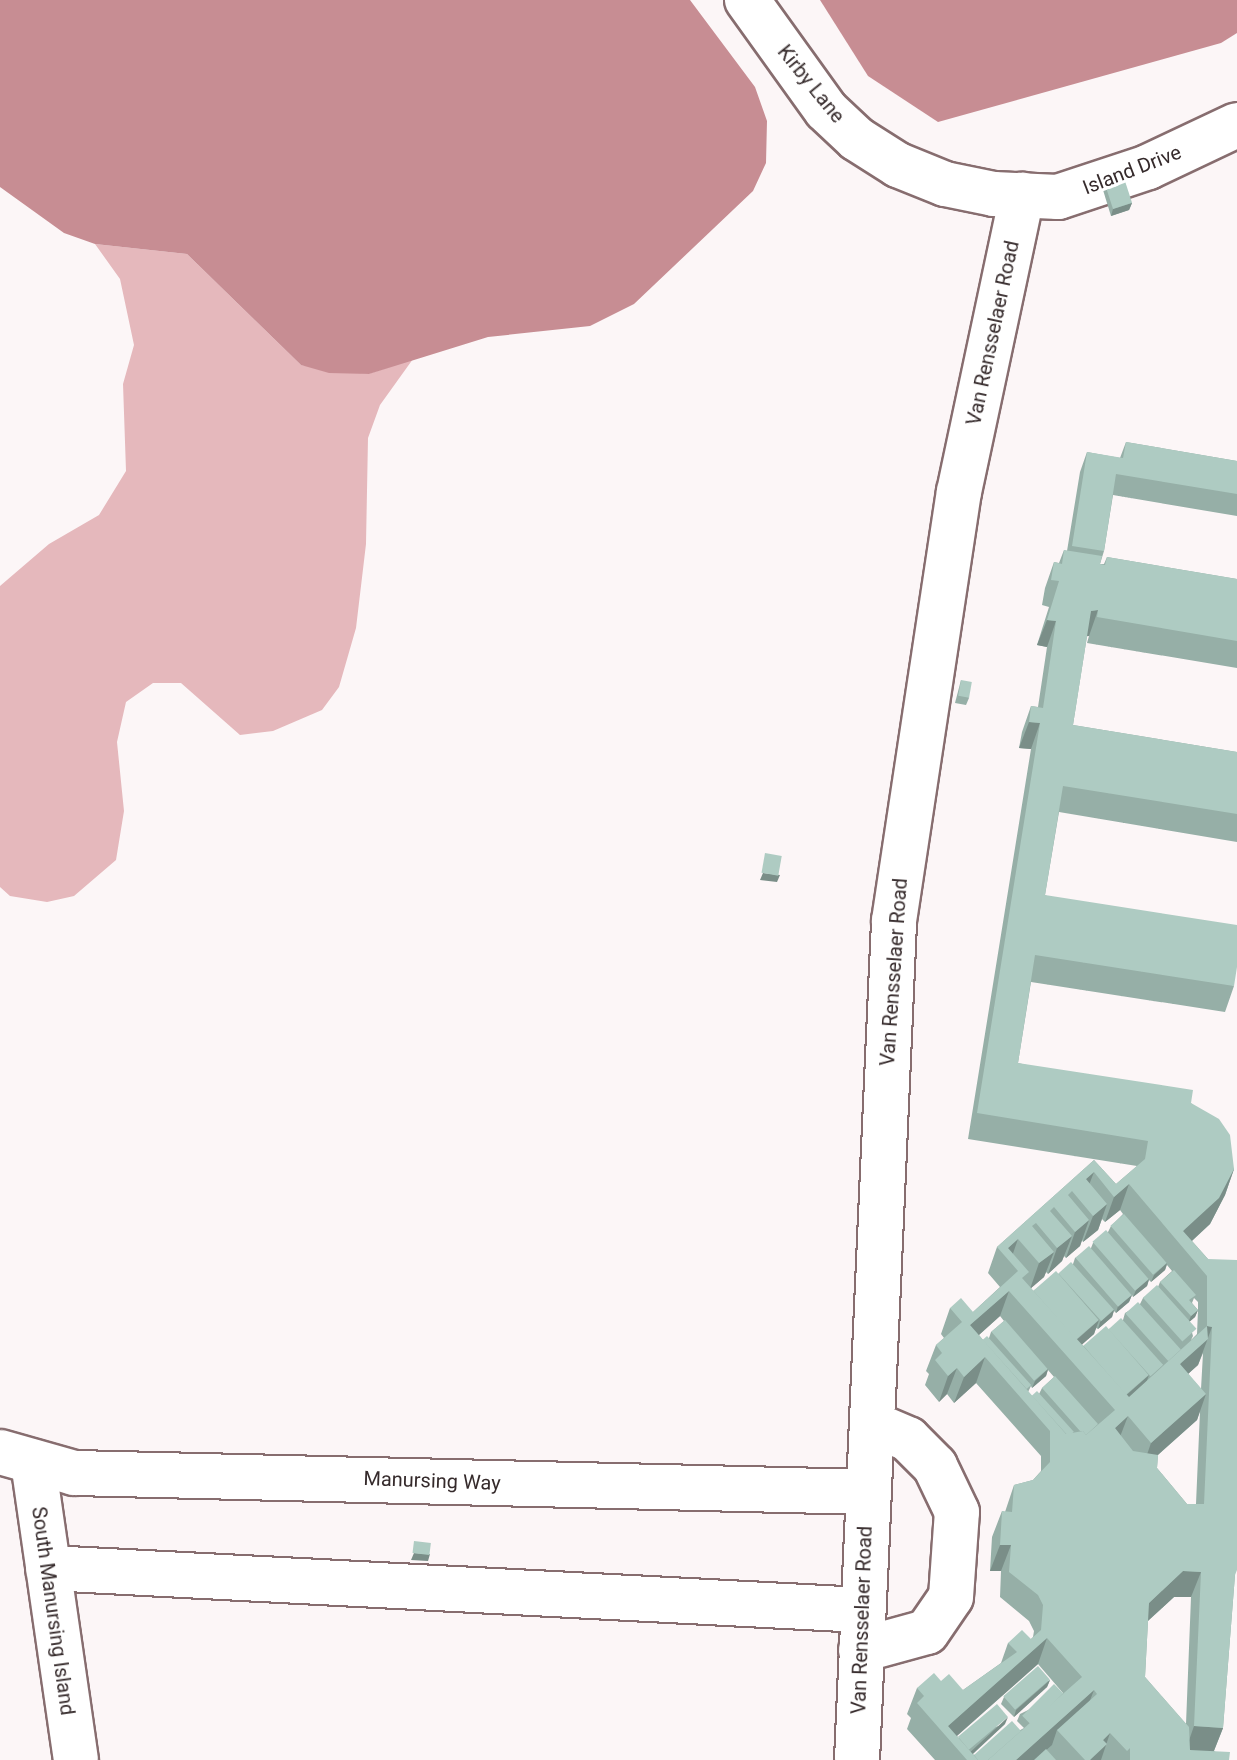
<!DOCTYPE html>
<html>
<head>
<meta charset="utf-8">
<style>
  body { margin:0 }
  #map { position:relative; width:1237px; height:1760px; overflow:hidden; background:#fcf6f7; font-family:Roboto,sans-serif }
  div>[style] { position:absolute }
  .green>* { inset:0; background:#e5b8bc }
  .water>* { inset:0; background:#c78d93 }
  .roads { filter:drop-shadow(2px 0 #876d6f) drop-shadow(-2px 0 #876d6f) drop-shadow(0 2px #876d6f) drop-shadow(0 -2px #876d6f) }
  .minor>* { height:44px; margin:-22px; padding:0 22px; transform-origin:22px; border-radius:22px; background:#fff }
  .wall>* { inset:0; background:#96afa7 }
  .shaded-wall>* { inset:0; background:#7a8e88 }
  .building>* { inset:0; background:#aecbc2; transform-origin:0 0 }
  span { translate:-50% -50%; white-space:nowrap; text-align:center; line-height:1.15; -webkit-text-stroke:6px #fff; paint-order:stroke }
  .street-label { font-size:20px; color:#352a2b }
</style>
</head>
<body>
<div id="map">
  <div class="green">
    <i style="clip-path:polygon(95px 244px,187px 254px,301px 365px,368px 374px,413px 359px,380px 405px,368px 438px,366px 544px,356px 628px,339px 687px,322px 710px,273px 731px,240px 735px,181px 683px,153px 683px,126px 702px,117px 742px,124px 811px,116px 860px,74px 896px,47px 902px,10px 896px,0 887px,0 586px,49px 544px,99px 515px,126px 471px,123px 384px,134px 345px,120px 279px)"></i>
  </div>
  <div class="water">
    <i style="clip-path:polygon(0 0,690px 0,755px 87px,767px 121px,766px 163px,753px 191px,634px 304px,590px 326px,488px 337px,369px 374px,329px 373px,301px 365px,187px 254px,95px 244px,64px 233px,0 187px)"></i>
    <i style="clip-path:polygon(820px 0,1237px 0,1237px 33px,1221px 43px,938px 122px,868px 76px)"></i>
  </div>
  <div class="roads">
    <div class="minor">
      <i style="left:747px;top:0;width:135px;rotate:54.3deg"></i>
      <i style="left:826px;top:110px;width:42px;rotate:43.1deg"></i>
      <i style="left:857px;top:139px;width:49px;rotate:32.4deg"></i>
      <i style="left:898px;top:165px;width:51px;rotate:22deg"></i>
      <i style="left:945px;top:184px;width:50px;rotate:11.5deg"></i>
      <i style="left:994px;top:194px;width:64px;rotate:2.7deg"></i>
      <i style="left:1058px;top:197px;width:95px;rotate:-18.4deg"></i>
      <i style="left:1148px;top:167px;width:98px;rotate:-25.3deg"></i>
      <i style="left:0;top:1452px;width:77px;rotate:15.8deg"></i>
      <i style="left:74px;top:1473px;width:794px;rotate:1.37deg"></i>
      <i style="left:33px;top:1462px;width:301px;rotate:81.8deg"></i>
      <i style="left:48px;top:1568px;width:816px;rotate:2.95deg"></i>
      <i style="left:861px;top:1650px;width:68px;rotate:-15.3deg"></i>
      <i style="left:927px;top:1632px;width:42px;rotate:-55.6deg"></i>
      <i style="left:951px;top:1597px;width:85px;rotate:-86deg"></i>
      <i style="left:957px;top:1512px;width:51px;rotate:-115.6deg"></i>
      <i style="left:935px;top:1466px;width:38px;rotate:-135deg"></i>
      <i style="left:908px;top:1439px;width:39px;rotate:-157deg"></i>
      <i style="left:857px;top:1760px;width:840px;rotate:-87.47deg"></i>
      <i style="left:894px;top:921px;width:434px;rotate:-81.4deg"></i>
      <i style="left:959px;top:492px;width:304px;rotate:-78deg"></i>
    </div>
  </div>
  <div class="wall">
    <i style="clip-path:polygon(1105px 183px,1132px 203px,1129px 210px,1111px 216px,1103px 190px)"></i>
    <i style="clip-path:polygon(evenodd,1126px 442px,1237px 461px,1237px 516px,1113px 495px,1104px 551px,1100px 564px,1104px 564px,1107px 557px,1237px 579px,1237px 668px,1087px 643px,1089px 636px,1087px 636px,1073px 725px,1237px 752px,1237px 842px,1059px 812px,1045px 895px,1234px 986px,1225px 1012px,1031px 982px,1018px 1063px,1191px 1103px,1234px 1169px,1225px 1195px,1210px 1224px,1192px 1241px,1208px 1259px,1235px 1575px,1223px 1728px,1214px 1751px,1229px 1760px,935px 1760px,907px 1729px,911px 1718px,907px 1714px,917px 1688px,941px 1681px,963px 1690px,1001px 1663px,1008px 1643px,1031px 1639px,1033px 1637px,1034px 1631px,1029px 1621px,1000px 1597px,1001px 1571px,990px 1571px,992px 1537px,1002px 1511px,1005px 1512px,1014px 1485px,1033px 1480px,1041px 1471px,1041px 1456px,976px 1383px,954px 1403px,947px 1394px,939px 1402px,925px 1385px,929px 1374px,926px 1371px,936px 1345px,944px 1338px,941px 1334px,950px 1308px,973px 1312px,1000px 1287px,988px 1273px,997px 1247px,1094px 1160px,1116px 1184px,1137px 1166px,968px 1139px,1031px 749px,1019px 748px,1022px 732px,1031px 706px,1038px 707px,1047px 647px,1037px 645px,1049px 607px,1042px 605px,1045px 588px,1054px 562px,1059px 563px,1064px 550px,1067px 551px,1080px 472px,1087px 452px,1120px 458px,1126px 442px,1120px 1210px,1123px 1214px,1111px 1226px,1108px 1232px,1093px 1243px,1091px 1248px,1075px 1258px,1073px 1264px,1033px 1291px,1031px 1288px,1044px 1277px,1046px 1272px,1048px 1274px,1062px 1261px,1064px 1256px,1066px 1258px,1080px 1246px,1082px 1240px,1083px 1242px,1098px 1230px,1102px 1219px,1105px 1222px,1120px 1210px,1126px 442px,1167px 1265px,1172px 1271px,1160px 1282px,1158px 1287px,1143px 1298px,1140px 1304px,1125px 1313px,1123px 1320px,1083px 1346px,1082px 1344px,1094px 1334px,1096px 1328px,1098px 1329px,1112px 1317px,1114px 1311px,1116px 1313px,1129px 1302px,1132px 1295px,1133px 1297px,1147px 1286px,1149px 1280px,1151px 1282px,1165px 1270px,1167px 1265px,1126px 442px,1194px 1298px,1198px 1302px,1198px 1310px,1192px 1303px,1194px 1298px,1126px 442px,1198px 1310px,1197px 1334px,1191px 1340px,1193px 1336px,1189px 1322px,1195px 1317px,1198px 1310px,1126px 442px,1000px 1316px,1004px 1321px,991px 1332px,989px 1338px,983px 1340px,979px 1335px,1000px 1316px,1126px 442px,1203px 1353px,1201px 1389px,1188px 1374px,1198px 1365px,1203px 1353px,1126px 442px,1048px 1370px,1054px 1377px,1042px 1388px,1039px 1394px,1032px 1396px,1028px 1392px,1031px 1386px,1032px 1388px,1046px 1376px,1048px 1370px,1126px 442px,1200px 1411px,1196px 1504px,1187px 1504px,1157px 1468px,1158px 1455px,1197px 1420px,1200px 1411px,1126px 442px,1174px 1597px,1191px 1597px,1186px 1724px,1145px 1677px,1148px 1621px,1174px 1597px,1126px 442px,1038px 1664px,1063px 1693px,1020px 1714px,1017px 1721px,1024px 1728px,974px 1755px,973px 1754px,1005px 1724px,959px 1738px,957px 1736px,1038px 1664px)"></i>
    <i style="clip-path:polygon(961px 680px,969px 698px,966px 705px,955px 703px)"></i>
    <i style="clip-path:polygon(1050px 1680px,1047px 1687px,1014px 1717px,1001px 1704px,1004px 1697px)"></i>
  </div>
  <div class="shaded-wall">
    <i style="clip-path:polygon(1132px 203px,1129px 210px,1111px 216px,1113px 209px)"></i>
    <i style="clip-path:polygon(1098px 610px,1089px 636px,1082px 637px,1091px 611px)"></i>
    <i style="clip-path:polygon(1047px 620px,1056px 621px,1047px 647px,1037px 645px)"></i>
    <i style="clip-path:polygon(1029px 722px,1040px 723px,1031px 749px,1019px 748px)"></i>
    <i style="clip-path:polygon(763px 873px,780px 875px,777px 882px,760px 880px)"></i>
    <i style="clip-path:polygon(1234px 1169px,1225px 1195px,1210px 1224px,1184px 1248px,1183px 1231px)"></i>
    <i style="clip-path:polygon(1094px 1172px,1084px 1198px,1086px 1179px)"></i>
    <i style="clip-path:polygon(1129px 1184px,1120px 1210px,1105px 1222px,1114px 1197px)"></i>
    <i style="clip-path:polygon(1107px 1204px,1098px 1230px,1083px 1242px,1093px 1216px)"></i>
    <i style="clip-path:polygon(1089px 1220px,1080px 1246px,1066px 1258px,1075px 1232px)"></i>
    <i style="clip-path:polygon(1072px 1236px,1062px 1261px,1048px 1274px,1057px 1248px)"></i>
    <i style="clip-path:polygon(1018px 1239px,1010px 1262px,1008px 1248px)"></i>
    <i style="clip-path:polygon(1054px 1252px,1044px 1277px,1030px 1289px,1039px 1263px)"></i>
    <i style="clip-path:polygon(1167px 1263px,1165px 1270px,1151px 1282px,1154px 1275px)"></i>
    <i style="clip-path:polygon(1149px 1279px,1147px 1286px,1133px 1297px,1136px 1290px)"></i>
    <i style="clip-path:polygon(1009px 1291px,1000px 1316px,961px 1351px,970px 1325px)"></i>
    <i style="clip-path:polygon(1132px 1295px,1129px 1302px,1116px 1313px,1118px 1306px)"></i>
    <i style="clip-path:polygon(1114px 1310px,1112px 1317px,1098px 1329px,1100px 1322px)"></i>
    <i style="clip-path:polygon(1198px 1310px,1195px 1317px,1188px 1323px,1191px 1316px)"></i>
    <i style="clip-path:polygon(1099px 1320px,1094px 1334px,1068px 1357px,1073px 1343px)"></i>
    <i style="clip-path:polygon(1207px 1326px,1212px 1327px,1198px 1365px,1170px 1390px,1180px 1364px)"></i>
    <i style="clip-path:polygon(985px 1357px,976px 1383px,954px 1403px,964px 1377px)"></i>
    <i style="clip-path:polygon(957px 1368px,947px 1394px,939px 1402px,948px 1376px)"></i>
    <i style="clip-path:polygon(1048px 1369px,1046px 1376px,1032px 1388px,1035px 1381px)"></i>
    <i style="clip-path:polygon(1149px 1375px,1144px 1389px,1117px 1413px,1122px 1399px)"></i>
    <i style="clip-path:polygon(1206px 1394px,1197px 1420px,1142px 1469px,1151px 1443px)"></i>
    <i style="clip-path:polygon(1128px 1416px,1118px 1442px,1115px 1428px)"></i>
    <i style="clip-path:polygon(1000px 1545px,1011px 1545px,1001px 1571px,990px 1571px)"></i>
    <i style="clip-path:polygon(414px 1553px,430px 1554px,428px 1561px,411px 1560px)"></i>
    <i style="clip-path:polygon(1183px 1571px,1201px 1572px,1191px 1597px,1174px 1597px,1139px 1629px,1149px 1603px)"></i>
    <i style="clip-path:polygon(1047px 1638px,1038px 1664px,951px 1741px,948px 1726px)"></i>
    <i style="clip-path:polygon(1050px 1680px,1047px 1687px,1014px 1717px,1016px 1710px)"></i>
    <i style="clip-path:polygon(1094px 1690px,1084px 1716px,1057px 1730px,1052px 1745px,1035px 1760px,1016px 1760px)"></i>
    <i style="clip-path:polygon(1008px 1717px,1005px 1724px,967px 1759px,965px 1757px)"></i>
    <i style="clip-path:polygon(1194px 1726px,1223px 1728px,1213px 1753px,1185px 1752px)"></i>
    <i style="clip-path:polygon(1110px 1733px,1101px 1760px,1090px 1760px,1103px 1740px)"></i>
  </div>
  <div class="building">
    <i style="left:1124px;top:178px;width:26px;height:20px;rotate:72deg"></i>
    <i style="clip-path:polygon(1126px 442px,1237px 461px,1237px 494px,1116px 474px,1104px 551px,1072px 546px,1087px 452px,1123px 458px)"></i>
    <i style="clip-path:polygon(evenodd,1064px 550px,1102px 556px,1100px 564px,1105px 565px,1107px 557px,1237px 579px,1237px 641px,1097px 617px,1098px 610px,1091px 611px,1073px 725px,1237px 752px,1237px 814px,1063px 786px,1045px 895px,1237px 925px,1237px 967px,1234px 986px,1035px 955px,1018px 1063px,1193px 1090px,1191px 1103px,1219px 1119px,1230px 1135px,1234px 1169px,1219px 1198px,1183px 1231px,1208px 1259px,1237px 1260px,1237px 1570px,1235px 1575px,1223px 1728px,1194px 1726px,1201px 1572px,1183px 1571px,1149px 1603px,1145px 1677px,1189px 1727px,1190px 1750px,1230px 1752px,1229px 1760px,1130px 1760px,1130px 1748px,1127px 1751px,1110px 1733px,1103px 1740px,1107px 1744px,1090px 1760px,1085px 1760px,1057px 1730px,1097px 1694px,1094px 1690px,1016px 1760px,988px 1760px,1082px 1677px,1047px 1638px,948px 1726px,978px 1760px,967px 1760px,917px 1703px,924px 1696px,917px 1688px,934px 1673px,941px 1681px,949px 1674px,963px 1690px,1017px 1652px,1008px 1643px,1022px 1630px,1031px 1639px,1041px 1630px,1043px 1605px,1038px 1595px,1009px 1572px,1011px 1545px,1000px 1545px,1002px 1511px,1012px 1512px,1014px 1485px,1033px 1480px,1050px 1462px,1050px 1431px,985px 1357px,964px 1377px,957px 1368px,948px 1376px,935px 1360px,942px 1353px,936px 1345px,962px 1322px,950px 1308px,961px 1298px,973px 1312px,1018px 1271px,997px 1247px,1094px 1160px,1116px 1184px,1145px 1159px,1148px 1141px,977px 1113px,1040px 723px,1029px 722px,1031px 706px,1043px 708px,1056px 621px,1047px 620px,1059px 581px,1051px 580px,1054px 562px,1062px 564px,1064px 550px,1094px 1172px,1114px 1197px,1129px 1184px,1207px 1276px,1207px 1326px,1129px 1397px,1022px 1278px,1029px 1272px,1008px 1248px,1018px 1239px,1039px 1263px,1054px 1252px,1032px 1226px,1036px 1223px,1057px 1248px,1072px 1236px,1050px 1211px,1054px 1207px,1075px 1232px,1089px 1220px,1068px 1195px,1072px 1191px,1093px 1216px,1107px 1204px,1086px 1179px,1094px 1172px,1064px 550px,1009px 1291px,1115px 1410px,1086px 1435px,1083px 1431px,1066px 1434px,970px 1325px,1009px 1291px,1064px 550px,1207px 1326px,1212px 1327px,1204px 1504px,1187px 1504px,1157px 1468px,1158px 1455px,1133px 1451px,1115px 1428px,1128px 1416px,1151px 1443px,1206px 1394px,1180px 1364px,1208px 1339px,1207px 1326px)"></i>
    <i style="left:961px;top:680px;width:11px;height:16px;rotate:10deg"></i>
    <i style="left:765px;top:853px;width:17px;height:20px;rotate:10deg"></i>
    <i style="left:1124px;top:1214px;width:65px;height:18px;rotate:49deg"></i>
    <i style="left:1106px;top:1230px;width:65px;height:18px;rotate:49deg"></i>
    <i style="left:1089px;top:1246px;width:65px;height:18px;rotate:49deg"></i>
    <i style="left:1071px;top:1262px;width:64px;height:17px;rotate:48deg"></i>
    <i style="clip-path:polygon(1174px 1270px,1196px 1295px,1189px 1300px,1198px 1310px,1191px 1316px,1160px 1282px)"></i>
    <i style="left:1056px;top:1271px;width:65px;height:30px;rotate:49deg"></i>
    <i style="left:1157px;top:1285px;width:59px;height:19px;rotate:48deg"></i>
    <i style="left:1138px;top:1302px;width:64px;height:17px;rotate:48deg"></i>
    <i style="left:1121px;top:1318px;width:63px;height:17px;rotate:48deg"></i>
    <i style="left:1005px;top:1320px;width:65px;height:18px;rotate:49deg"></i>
    <i style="left:1106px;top:1326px;width:65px;height:30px;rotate:49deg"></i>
    <i style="left:987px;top:1336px;width:66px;height:6px;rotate:48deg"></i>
    <i style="clip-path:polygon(1055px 1376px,1098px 1424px,1086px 1435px,1083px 1431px,1080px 1431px,1042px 1388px)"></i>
    <i style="left:1037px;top:1391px;width:55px;height:7px;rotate:48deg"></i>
    <i style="left:414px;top:1541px;width:17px;height:12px;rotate:7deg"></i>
    <i style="left:1038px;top:1666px;width:18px;height:46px;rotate:49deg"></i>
    <i style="left:1054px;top:1684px;width:13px;height:45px;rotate:45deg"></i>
    <i style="left:997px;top:1704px;width:17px;height:51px;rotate:50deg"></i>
    <i style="clip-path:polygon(1012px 1721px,1021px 1731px,988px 1760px,978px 1760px,974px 1755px)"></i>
    <i style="clip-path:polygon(1046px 1749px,1056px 1760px,1034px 1760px)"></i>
  </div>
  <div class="street-label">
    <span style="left:811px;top:84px;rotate:51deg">Kirby Lane</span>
    <span style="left:1132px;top:170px;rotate:-21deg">Island Drive</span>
    <span style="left:993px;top:333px;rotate:-78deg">Van Rensselaer Road</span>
    <span style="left:894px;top:972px;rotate:-86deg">Van Rensselaer Road</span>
    <span style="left:432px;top:1481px;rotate:2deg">Manursing Way</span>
    <span style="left:53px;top:1611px;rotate:82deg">South Manursing Island</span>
    <span style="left:862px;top:1620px;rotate:-88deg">Van Rensselaer Road</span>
  </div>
</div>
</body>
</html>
